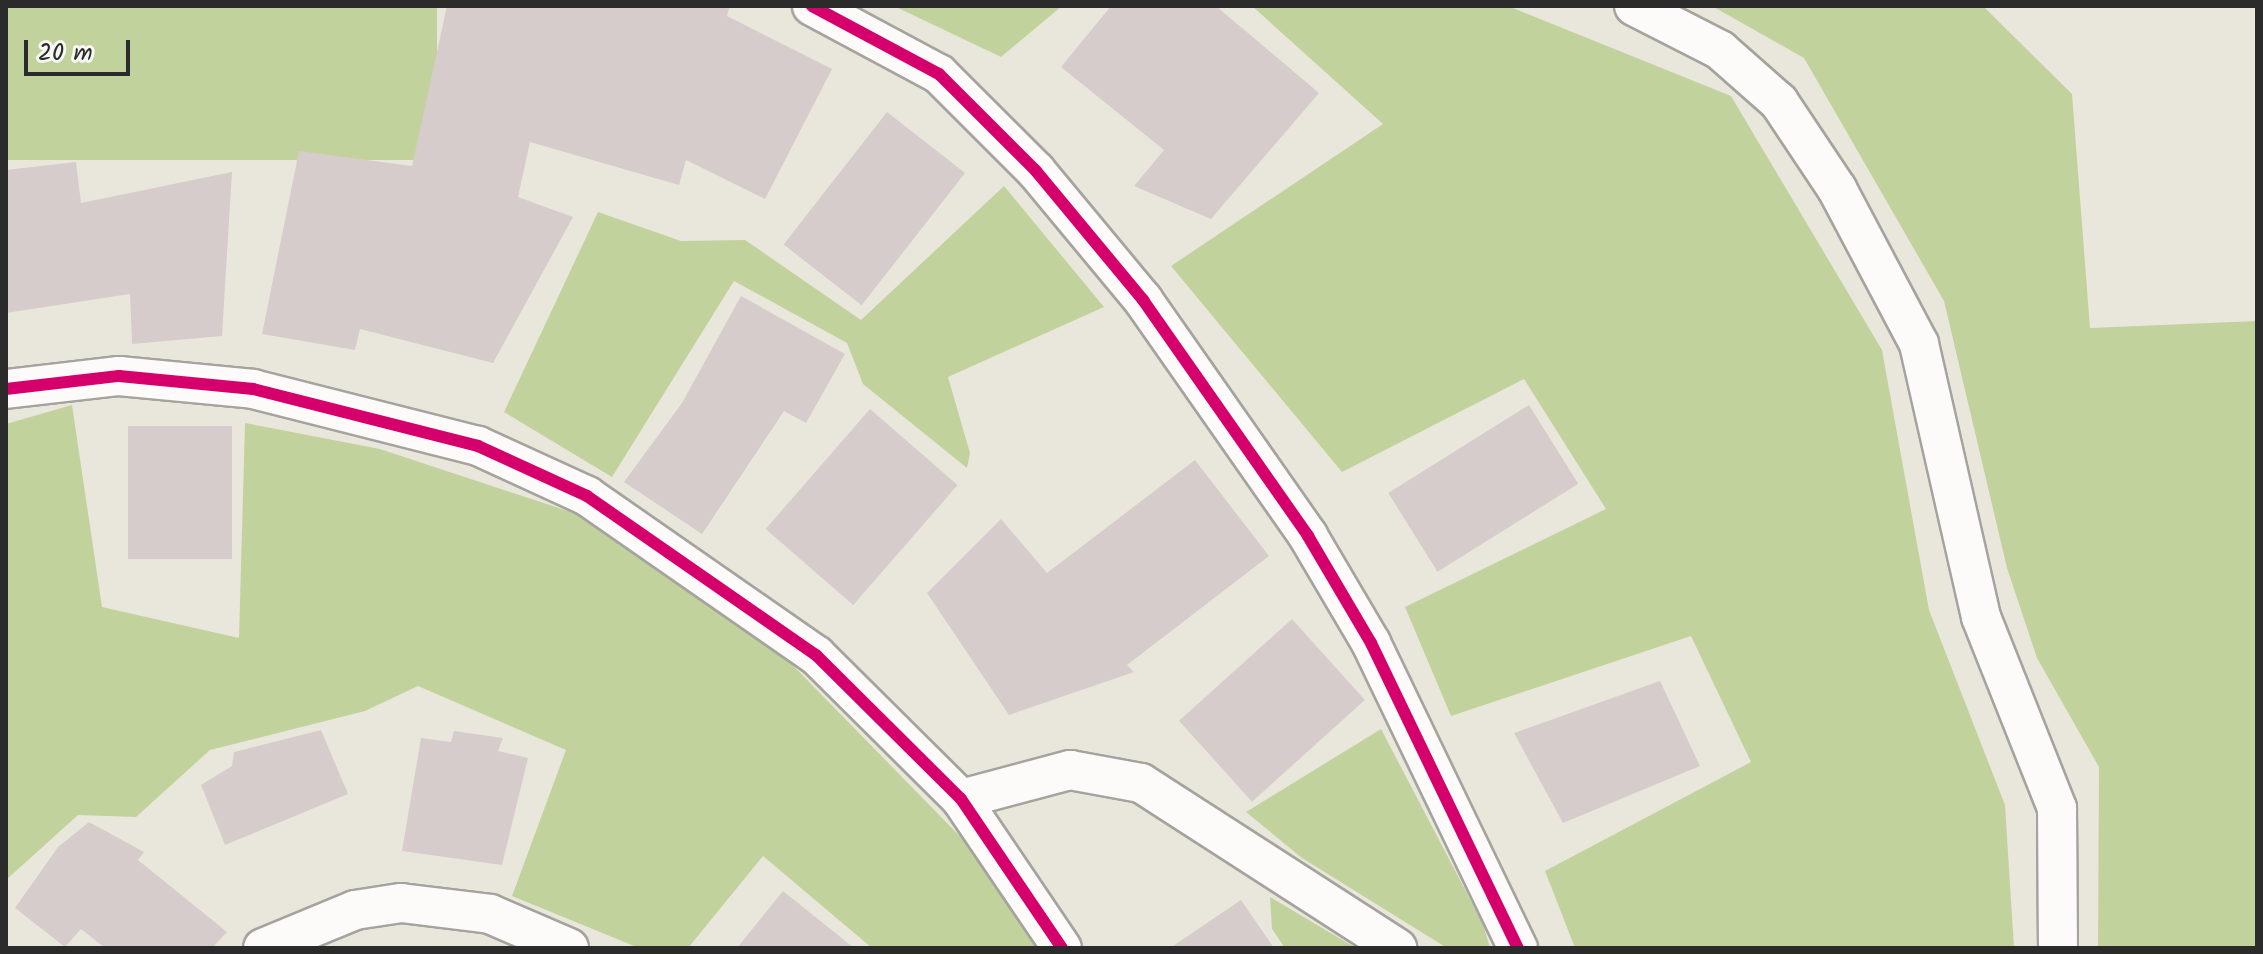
<!DOCTYPE html>
<html>
<head>
<meta charset="utf-8">
<style>
  body { margin:0 }
  #map { position:relative; width:2263px; height:954px; overflow:hidden; background:#e9e7dc; font-family:Kalam,sans-serif }
  div>[style] { position:absolute }
  .green>* { inset:0; background:#c2d29c; transform-origin:0 0 }
  .building>* { inset:0; background:#d6cccb; transform-origin:0 0 }
  .roads { filter:drop-shadow(2px 0 #a5a39d) drop-shadow(-2px 0 #a5a39d) drop-shadow(0 2px #a5a39d) drop-shadow(0 -2px #a5a39d) }
  .street>* { height:38px; margin:-19px; padding:0 19px; transform-origin:19px; border-radius:19px; background:#fcfbfa }
  .cycleway>* { height:12px; margin:-6px; padding:0 6px; transform-origin:6px; border-radius:6px; background:#d6006c }
  span { translate:-50% -50%; white-space:nowrap; text-align:center; line-height:1.15; -webkit-text-stroke:8px #f6f6f2; paint-order:stroke }
  .frame { position:absolute; inset:0; border:8px solid #2b2b2b; pointer-events:none }
  .scale { position:absolute; left:24px; top:40px; width:106px; height:36px; box-sizing:border-box; border:4px solid #2b2b2b; border-top:0; padding-left:10px; font-size:24px; line-height:28px; white-space:nowrap; color:#2b2b2b; -webkit-text-stroke:6px #f6f6f2; paint-order:stroke }
</style>
</head>
<body>
<div id="map">
  <div class="green">
    <i style="left:6px;top:6px;width:431px;height:154px"></i>
    <i style="clip-path:polygon(894px 6px,1062px 6px,1001px 57px)"></i>
    <i style="clip-path:polygon(1252px 6px,1508px 6px,1731px 96px,1882px 350px,1929px 610px,2005px 805px,2014px 948px,1575px 948px,1545px 871px,1751px 762px,1691px 636px,1451px 716px,1405px 607px,1606px 509px,1524px 379px,1342px 472px,1171px 266px,1383px 124px)"></i>
    <i style="clip-path:polygon(1712px 6px,1983px 6px,2072px 94px,2090px 328px,2257px 321px,2257px 948px,2098px 948px,2099px 767px,2037px 658px,2007px 568px,1944px 301px,1804px 58px)"></i>
    <i style="clip-path:polygon(1004px 186px,1104px 307px,948px 377px,970px 453px,967px 468px,863px 384px,847px 343px,734px 281px,612px 477px,504px 412px,598px 212px,681px 241px,745px 240px,861px 320px)"></i>
    <i style="clip-path:polygon(72px 405px,102px 607px,239px 638px,245px 423px,380px 449px,574px 513px,771px 643px,988px 865px,1043px 948px,872px 948px,763px 856px,688px 948px,639px 948px,512px 896px,566px 750px,418px 686px,365px 711px,210px 750px,136px 817px,78px 815px,6px 880px,6px 424px)"></i>
    <i style="clip-path:polygon(1381px 729px,1483px 924px,1490px 948px,1447px 948px,1302px 858px,1246px 812px)"></i>
    <i style="clip-path:polygon(1270px 897px,1356px 948px,1285px 948px,1272px 929px)"></i>
  </div>
  <div class="building">
    <i style="clip-path:polygon(447px 6px,730px 6px,727px 16px,832px 69px,765px 199px,686px 160px,679px 185px,530px 142px,518px 197px,573px 217px,493px 363px,360px 329px,355px 350px,262px 334px,299px 151px,412px 166px)"></i>
    <i style="clip-path:polygon(1111px 6px,1216px 6px,1319px 93px,1211px 219px,1134px 186px,1164px 150px,1061px 67px)"></i>
    <i style="left:887px;top:112px;width:99px;height:168px;rotate:38deg"></i>
    <i style="clip-path:polygon(76px 162px,81px 203px,232px 172px,222px 336px,132px 344px,130px 294px,6px 313px,6px 170px)"></i>
    <i style="clip-path:polygon(741px 296px,845px 354px,806px 423px,784px 411px,702px 534px,624px 482px,682px 403px)"></i>
    <i style="left:1529px;top:405px;width:93px;height:166px;rotate:58deg"></i>
    <i style="left:870px;top:409px;width:116px;height:159px;rotate:41deg"></i>
    <i style="left:232px;top:426px;width:133px;height:104px;rotate:90deg"></i>
    <i style="clip-path:polygon(1195px 460px,1269px 556px,1127px 665px,1134px 672px,1009px 715px,927px 593px,1001px 519px,1047px 573px)"></i>
    <i style="left:1292px;top:619px;width:109px;height:152px;rotate:48deg"></i>
    <i style="clip-path:polygon(1660px 681px,1700px 766px,1563px 823px,1514px 733px)"></i>
    <i style="clip-path:polygon(321px 730px,348px 794px,225px 845px,201px 785px,232px 766px,234px 752px)"></i>
    <i style="clip-path:polygon(454px 731px,503px 738px,498px 751px,528px 758px,502px 865px,402px 851px,421px 738px,451px 742px)"></i>
    <i style="clip-path:polygon(89px 822px,144px 852px,138px 860px,227px 932px,212px 948px,105px 948px,81px 929px,65px 947px,15px 908px,58px 847px)"></i>
    <i style="clip-path:polygon(783px 891px,854px 948px,737px 948px)"></i>
    <i style="clip-path:polygon(1241px 900px,1274px 948px,1170px 948px)"></i>
  </div>
  <div class="roads">
    <div class="street">
      <i style="left:812px;top:6px;width:144px;rotate:28.2deg"></i>
      <i style="left:939px;top:74px;width:137px;rotate:45deg"></i>
      <i style="left:1036px;top:171px;width:168px;rotate:50.3deg"></i>
      <i style="left:1143px;top:300px;width:288px;rotate:55deg"></i>
      <i style="left:1308px;top:536px;width:124px;rotate:59.5deg"></i>
      <i style="left:1371px;top:643px;width:339px;rotate:64.3deg"></i>
      <i style="left:1634px;top:6px;width:97px;rotate:27.1deg"></i>
      <i style="left:1720px;top:50px;width:79px;rotate:41.4deg"></i>
      <i style="left:1779px;top:102px;width:105px;rotate:56.3deg"></i>
      <i style="left:1837px;top:189px;width:175px;rotate:62.1deg"></i>
      <i style="left:1919px;top:344px;width:280px;rotate:77.2deg"></i>
      <i style="left:1981px;top:617px;width:206px;rotate:68.3deg"></i>
      <i style="left:2057px;top:808px;width:140px;rotate:89.6deg"></i>
      <i style="left:6px;top:389px;width:114px;rotate:-6.6deg"></i>
      <i style="left:119px;top:376px;width:135px;rotate:5.5deg"></i>
      <i style="left:253px;top:389px;width:232px;rotate:14.2deg"></i>
      <i style="left:478px;top:446px;width:120px;rotate:24.6deg"></i>
      <i style="left:587px;top:496px;width:279px;rotate:34.8deg"></i>
      <i style="left:816px;top:655px;width:204px;rotate:44.8deg"></i>
      <i style="left:961px;top:799px;width:180px;rotate:55.9deg"></i>
      <i style="left:961px;top:799px;width:113px;rotate:-14.9deg"></i>
      <i style="left:1070px;top:770px;width:72px;rotate:10.4deg"></i>
      <i style="left:1141px;top:783px;width:305px;rotate:32.8deg"></i>
      <i style="left:263px;top:948px;width:100px;rotate:-22.4deg"></i>
      <i style="left:355px;top:910px;width:47px;rotate:-8.7deg"></i>
      <i style="left:401px;top:903px;width:90px;rotate:7deg"></i>
      <i style="left:490px;top:914px;width:86px;rotate:23.3deg"></i>
    </div>
  </div>
  <div class="cycleway">
    <i style="left:812px;top:6px;width:144px;rotate:28.2deg"></i>
    <i style="left:939px;top:74px;width:137px;rotate:45deg"></i>
    <i style="left:1036px;top:171px;width:168px;rotate:50.3deg"></i>
    <i style="left:1143px;top:300px;width:288px;rotate:55deg"></i>
    <i style="left:1308px;top:536px;width:124px;rotate:59.5deg"></i>
    <i style="left:1371px;top:643px;width:339px;rotate:64.3deg"></i>
    <i style="left:6px;top:389px;width:114px;rotate:-6.6deg"></i>
    <i style="left:119px;top:376px;width:135px;rotate:5.5deg"></i>
    <i style="left:253px;top:389px;width:232px;rotate:14.2deg"></i>
    <i style="left:478px;top:446px;width:120px;rotate:24.6deg"></i>
    <i style="left:587px;top:496px;width:279px;rotate:34.8deg"></i>
    <i style="left:816px;top:655px;width:204px;rotate:44.8deg"></i>
    <i style="left:961px;top:799px;width:180px;rotate:55.9deg"></i>
  </div>
  <div class="frame"></div>
  <div class="scale">20 m</div>
</div>
</body>
</html>
